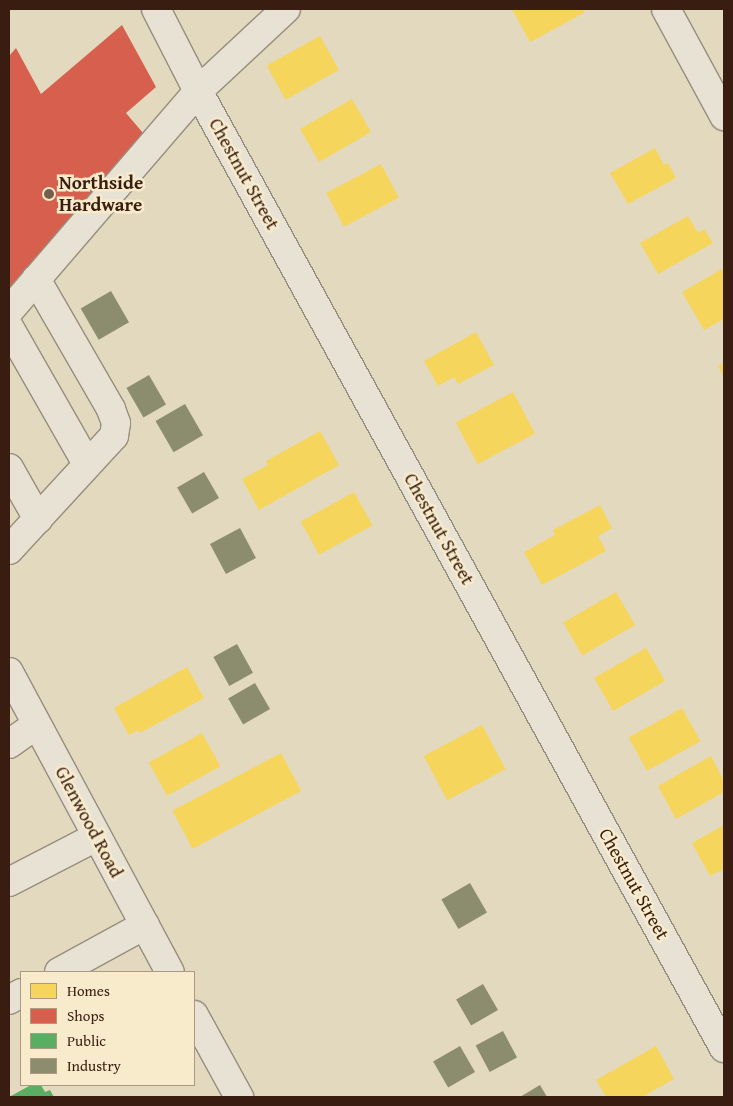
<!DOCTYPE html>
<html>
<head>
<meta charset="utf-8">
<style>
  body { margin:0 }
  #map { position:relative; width:733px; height:1106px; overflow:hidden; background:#e3d9be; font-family:"Gentium Book Plus",serif }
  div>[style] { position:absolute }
  .homes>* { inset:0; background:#f6d55c; transform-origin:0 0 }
  .shops>* { inset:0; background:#d6604d }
  .public>* { inset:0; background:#5aae61 }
  .industry>* { inset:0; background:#8c8c6e; transform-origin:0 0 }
  .roads { filter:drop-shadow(1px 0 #978d7d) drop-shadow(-1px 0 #978d7d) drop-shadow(0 1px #978d7d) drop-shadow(0 -1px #978d7d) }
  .minor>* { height:28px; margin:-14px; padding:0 14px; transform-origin:14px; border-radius:14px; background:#e8e2d5 }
  .dots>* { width:14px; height:14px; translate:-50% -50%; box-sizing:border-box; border:2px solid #f7ebcb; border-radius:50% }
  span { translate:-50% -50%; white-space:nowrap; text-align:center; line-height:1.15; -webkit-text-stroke:5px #f7ebcb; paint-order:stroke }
  .street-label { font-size:19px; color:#391d11 }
  .poi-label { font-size:19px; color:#391d11; font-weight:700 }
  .left { translate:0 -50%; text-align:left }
  .frame { position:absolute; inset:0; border:10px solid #391d11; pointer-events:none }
  .legend { position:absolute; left:20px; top:971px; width:175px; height:115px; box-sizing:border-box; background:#f7ebcb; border:1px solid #ab9981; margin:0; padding:6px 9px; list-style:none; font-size:15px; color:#391d11 }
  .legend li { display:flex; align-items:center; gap:10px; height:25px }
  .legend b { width:25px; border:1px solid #ab9981 }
</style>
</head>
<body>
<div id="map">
  <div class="homes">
    <i style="clip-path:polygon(512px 9px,587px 9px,583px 11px,584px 13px,530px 42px)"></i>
    <i style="left:320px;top:36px;width:39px;height:61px;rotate:61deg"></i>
    <i style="left:352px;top:99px;width:38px;height:60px;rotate:60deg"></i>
    <i style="clip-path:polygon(655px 148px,664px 165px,668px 163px,676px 178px,628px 204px,610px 173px)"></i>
    <i style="left:381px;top:164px;width:38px;height:62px;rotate:62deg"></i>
    <i style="clip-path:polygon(688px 216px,698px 233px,704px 229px,713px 243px,658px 274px,640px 243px)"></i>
    <i style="clip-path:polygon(722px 269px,724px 273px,724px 319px,704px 330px,682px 292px)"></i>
    <i style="clip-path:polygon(476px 332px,494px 365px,458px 384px,454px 377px,438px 386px,424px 361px)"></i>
    <i style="clip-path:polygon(724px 363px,724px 377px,718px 366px)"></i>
    <i style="left:513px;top:392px;width:47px;height:65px;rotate:62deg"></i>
    <i style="clip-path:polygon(320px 431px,339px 465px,259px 510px,242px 479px,268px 465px,266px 461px)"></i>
    <i style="left:354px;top:492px;width:38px;height:61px;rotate:61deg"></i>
    <i style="clip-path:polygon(600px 505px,612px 528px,598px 536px,606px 551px,542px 585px,524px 552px,555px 535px,553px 530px)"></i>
    <i style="left:616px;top:592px;width:38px;height:61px;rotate:60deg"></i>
    <i style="left:646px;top:648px;width:38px;height:60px;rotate:60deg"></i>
    <i style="clip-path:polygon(187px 667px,204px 698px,140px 733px,138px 730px,129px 735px,114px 708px)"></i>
    <i style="left:682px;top:708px;width:38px;height:61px;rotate:61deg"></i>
    <i style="left:482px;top:725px;width:50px;height:66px;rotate:62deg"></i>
    <i style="left:202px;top:733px;width:38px;height:61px;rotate:61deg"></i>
    <i style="left:281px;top:753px;width:43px;height:123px;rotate:62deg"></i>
    <i style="clip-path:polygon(711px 756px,724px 781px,724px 792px,676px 819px,658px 786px)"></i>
    <i style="clip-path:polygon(724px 825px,724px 869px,710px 876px,692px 843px)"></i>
    <i style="clip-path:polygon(656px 1046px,674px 1079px,642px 1097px,606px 1097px,596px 1080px)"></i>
  </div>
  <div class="shops">
    <i style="clip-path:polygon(122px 25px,156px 87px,126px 113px,143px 133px,9px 289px,9px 56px,16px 48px,41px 94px)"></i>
  </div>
  <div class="public">
    <i style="clip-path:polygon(31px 1085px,41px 1085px,45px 1092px,50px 1090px,54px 1097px,9px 1097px)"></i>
  </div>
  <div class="industry">
    <i style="left:111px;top:291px;width:36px;height:35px;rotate:60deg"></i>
    <i style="left:149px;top:375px;width:34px;height:26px;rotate:60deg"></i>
    <i style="left:185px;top:404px;width:36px;height:34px;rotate:60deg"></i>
    <i style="left:204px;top:472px;width:30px;height:31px;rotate:60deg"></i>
    <i style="left:240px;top:528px;width:34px;height:34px;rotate:62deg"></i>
    <i style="left:237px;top:644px;width:33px;height:27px;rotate:61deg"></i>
    <i style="left:255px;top:683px;width:30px;height:31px;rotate:60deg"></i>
    <i style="left:470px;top:883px;width:34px;height:33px;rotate:60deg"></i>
    <i style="left:483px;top:984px;width:30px;height:31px;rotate:60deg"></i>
    <i style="left:503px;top:1031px;width:30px;height:31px;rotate:62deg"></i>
    <i style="left:460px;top:1046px;width:30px;height:31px;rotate:60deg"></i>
    <i style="clip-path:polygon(540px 1085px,547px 1097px,520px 1097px)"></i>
  </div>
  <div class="roads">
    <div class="minor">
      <i style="left:156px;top:9px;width:92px;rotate:62.9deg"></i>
      <i style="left:198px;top:91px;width:1092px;rotate:61.21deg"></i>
      <i style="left:666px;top:9px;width:122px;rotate:61.5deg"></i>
      <i style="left:9px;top:311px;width:290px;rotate:-49.3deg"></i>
      <i style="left:198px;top:91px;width:120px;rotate:-43deg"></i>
      <i style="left:9px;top:327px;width:158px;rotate:60.3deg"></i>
      <i style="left:9px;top:468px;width:59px;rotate:60.4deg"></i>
      <i style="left:9px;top:550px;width:155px;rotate:-47.4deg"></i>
      <i style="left:114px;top:436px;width:13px;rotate:-81deg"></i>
      <i style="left:116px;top:423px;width:15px;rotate:-110deg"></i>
      <i style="left:111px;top:409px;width:150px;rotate:-120deg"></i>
      <i style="left:9px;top:672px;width:340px;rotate:61.8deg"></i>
      <i style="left:9px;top:744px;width:33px;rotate:-35deg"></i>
      <i style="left:9px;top:882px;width:98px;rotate:-27.3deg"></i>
      <i style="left:59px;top:972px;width:98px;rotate:-28.7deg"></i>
      <i style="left:9px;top:1000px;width:14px;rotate:-30deg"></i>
      <i style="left:194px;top:1015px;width:94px;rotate:61.2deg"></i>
    </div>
  </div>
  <div class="dots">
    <i style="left:49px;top:194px;background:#745f4e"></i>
  </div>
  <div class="street-label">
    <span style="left:244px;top:174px;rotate:61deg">Chestnut Street</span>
    <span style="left:439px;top:529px;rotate:61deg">Chestnut Street</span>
    <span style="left:89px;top:822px;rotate:62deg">Glenwood Road</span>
    <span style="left:634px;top:884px;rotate:61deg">Chestnut Street</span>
  </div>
  <div class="poi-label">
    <span class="left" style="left:59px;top:194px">Northside<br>Hardware</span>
  </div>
  <div class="frame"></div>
  <ul class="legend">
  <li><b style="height:14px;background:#f6d55c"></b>Homes</li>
  <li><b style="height:14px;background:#d6604d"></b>Shops</li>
  <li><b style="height:14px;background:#5aae61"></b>Public</li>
  <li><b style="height:14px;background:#8c8c6e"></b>Industry</li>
  </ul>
</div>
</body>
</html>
